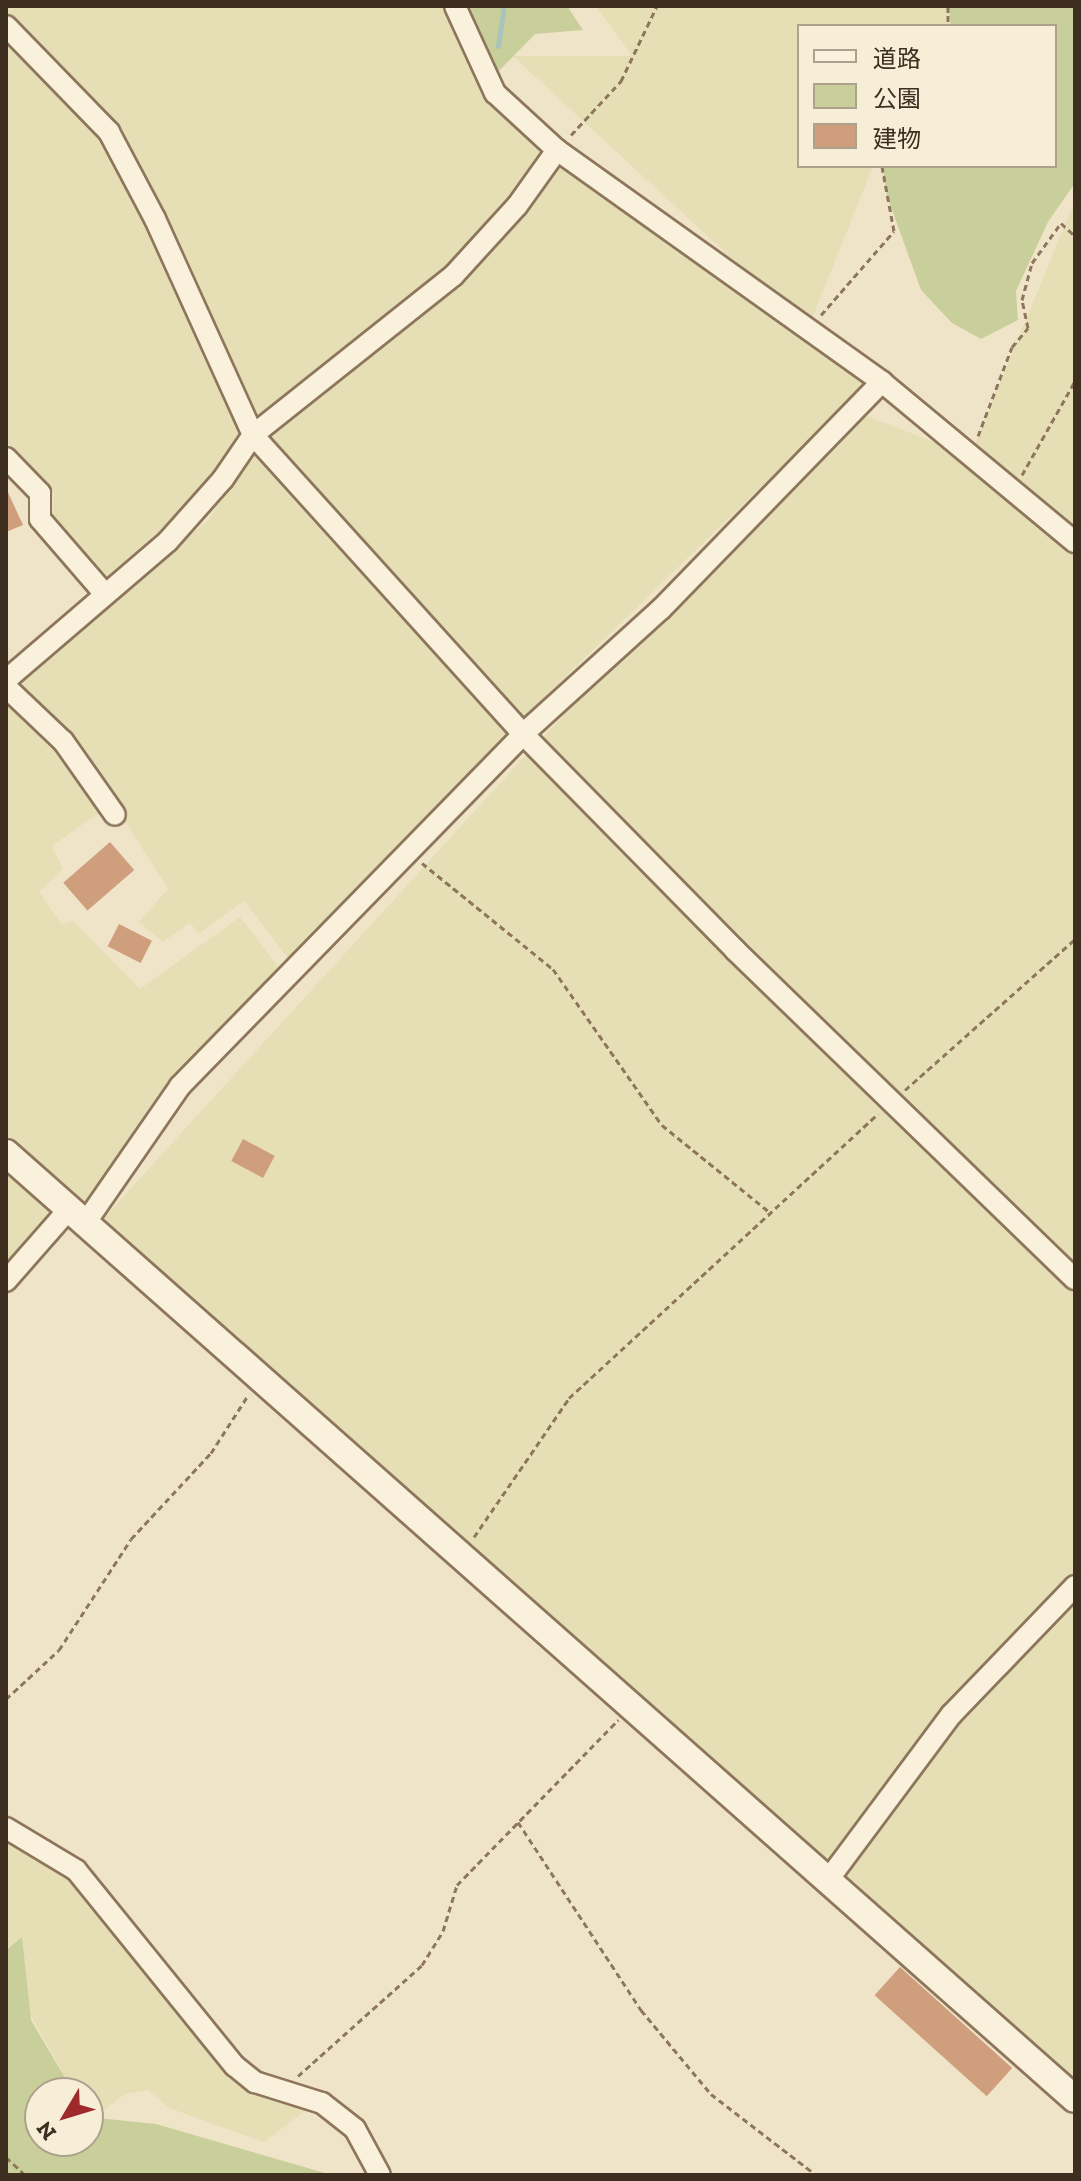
<!DOCTYPE html>
<html>
<head>
<meta charset="utf-8">
<style>
  body { margin:0 }
  #map { position:relative; width:1081px; height:2181px; overflow:hidden; background:#f0e4c8; font-family:"Zilla Slab","Noto Sans JP",serif }
  div>[style] { position:absolute }
  .farmland>* { inset:0; background:#e6deb5 }
  .green>* { inset:0; background:#c9cf9b }
  .stream>* { height:5px; margin:-2.5px; padding:0 2.5px; transform-origin:2.5px; border-radius:2.5px; background:#a9c4bc }
  .building>* { inset:0; background:#cf9f7d; transform-origin:0 0 }
  .path>* { height:3px; margin-top:-1.5px; transform-origin:0; background:repeating-linear-gradient(90deg,#8d765c 0 6px,transparent 0 10px) }
  .roads { filter:drop-shadow(2px 0 #8d765c) drop-shadow(-2px 0 #8d765c) drop-shadow(0 2px #8d765c) drop-shadow(0 -2px #8d765c) }
  .minor>* { height:20px; margin:-10px; padding:0 10px; transform-origin:10px; border-radius:10px; background:#faf1dc }
  .tertiary>* { height:26px; margin:-13px; padding:0 13px; transform-origin:13px; border-radius:13px; background:#faf1dc }
  span { translate:-50% -50%; white-space:nowrap; text-align:center; line-height:1.15; -webkit-text-stroke:8px #f7eed8; paint-order:stroke }
  .frame { position:absolute; inset:0; border:8px solid #3d2e20; pointer-events:none }
  .legend { position:absolute; left:797px; top:24px; width:260px; height:144px; box-sizing:border-box; background:#f7eed8; border:2px solid #ada18e; margin:0; padding:10px 14px; list-style:none; font-size:24px; color:#3d2e20 }
  .legend li { display:flex; align-items:center; gap:16px; height:40px }
  .legend b { width:40px; border:2px solid #ada18e }
  .north { position:absolute; left:24px; top:2077px; width:80px; height:80px; box-sizing:border-box; background:#f7eed8; border:2px solid #ada18e; border-radius:50%; rotate:232deg; font-size:22px; font-weight:700; line-height:32px; text-align:center; color:#3d2e20 }
  .north::after { content:''; display:block; margin:auto; width:28px; height:36px; background:#9e2a2b; clip-path:polygon(50% 0,100% 100%,50% 72%,0 100%) }
</style>
</head>
<body>
<div id="map">
  <div class="farmland">
    <i style="clip-path:polygon(6px 6px,447px 6px,547px 151px,447px 272px,254px 420px,113px 127px,6px 12px)"></i>
    <i style="clip-path:polygon(596px 6px,953px 6px,952px 26px,799px 26px,799px 166px,873px 166px,808px 329px,513px 56px,632px 56px)"></i>
    <i style="clip-path:polygon(6px 36px,108px 149px,241px 431px,189px 505px,104px 579px,52px 515px,54px 493px,6px 441px)"></i>
    <i style="clip-path:polygon(561px 165px,868px 383px,524px 717px,268px 433px,458px 285px)"></i>
    <i style="clip-path:polygon(1075px 200px,1075px 2083px,103px 1219px,523px 758px,854px 411px,970px 456px)"></i>
    <i style="clip-path:polygon(253px 455px,512px 740px,290px 961px,244px 901px,200px 933px,189px 923px,163px 942px,139px 922px,168px 889px,104px 788px,13px 687px,207px 521px)"></i>
    <i style="clip-path:polygon(6px 701px,60px 745px,104px 809px,52px 846px,63px 869px,39px 892px,62px 924px,73px 921px,140px 989px,240px 917px,282px 972px,87px 1209px,6px 1139px)"></i>
    <i style="clip-path:polygon(6px 1169px,56px 1214px,6px 1271px)"></i>
    <i style="clip-path:polygon(6px 1836px,73px 1882px,223px 2068px,257px 2093px,306px 2110px,264px 2142px,169px 2108px,148px 2090px,125px 2094px,90px 2121px,88px 2093px,67px 2091px,61px 2069px,16px 1990px,21px 1938px,6px 1948px)"></i>
  </div>
  <div class="green">
    <i style="clip-path:polygon(465px 6px,567px 6px,583px 30px,535px 34px,494px 76px)"></i>
    <i style="clip-path:polygon(949px 6px,1075px 6px,1075px 183px,1048px 222px,1016px 291px,1018px 320px,981px 339px,952px 323px,921px 290px,887px 196px,882px 166px,1055px 166px,1055px 26px,951px 26px)"></i>
    <i style="clip-path:polygon(22px 1937px,31px 2020px,74px 2093px,40px 2093px,40px 2141px,88px 2141px,88px 2117px,156px 2124px,332px 2175px,6px 2175px,6px 1950px)"></i>
  </div>
  <div class="stream">
    <i style="left:498px;top:46px;width:40px;rotate:-81.5deg"></i>
  </div>
  <div class="building">
    <i style="clip-path:polygon(6px 488px,23px 525px,6px 532px)"></i>
    <i style="left:110px;top:842px;width:37px;height:62px;rotate:49deg"></i>
    <i style="left:119px;top:924px;width:37px;height:25px;rotate:27deg"></i>
    <i style="left:243px;top:1139px;width:36px;height:25px;rotate:28deg"></i>
    <i style="left:900px;top:1967px;width:151px;height:38px;rotate:42deg"></i>
  </div>
  <div class="path">
    <i style="left:948px;top:6px;width:20px;rotate:90deg"></i>
    <i style="left:571px;top:135px;width:74px;rotate:-47.2deg"></i>
    <i style="left:621px;top:81px;width:83px;rotate:-64.4deg"></i>
    <i style="left:821px;top:315px;width:111px;rotate:-49deg"></i>
    <i style="left:894px;top:231px;width:66px;rotate:-100.5deg"></i>
    <i style="left:978px;top:436px;width:95px;rotate:-69.1deg"></i>
    <i style="left:1012px;top:347px;width:25px;rotate:-50deg"></i>
    <i style="left:1028px;top:328px;width:29px;rotate:-102deg"></i>
    <i style="left:1022px;top:300px;width:38px;rotate:-75deg"></i>
    <i style="left:1032px;top:263px;width:49px;rotate:-54.1deg"></i>
    <i style="left:1061px;top:223px;width:19px;rotate:43deg"></i>
    <i style="left:1022px;top:475px;width:108px;rotate:-60.6deg"></i>
    <i style="left:422px;top:863px;width:169px;rotate:39deg"></i>
    <i style="left:553px;top:969px;width:190px;rotate:55.1deg"></i>
    <i style="left:662px;top:1125px;width:141px;rotate:39deg"></i>
    <i style="left:905px;top:1090px;width:227px;rotate:-41.6deg"></i>
    <i style="left:474px;top:1537px;width:168px;rotate:-55.6deg"></i>
    <i style="left:569px;top:1398px;width:420px;rotate:-42.6deg"></i>
    <i style="left:6px;top:1699px;width:72px;rotate:-42.8deg"></i>
    <i style="left:59px;top:1650px;width:132px;rotate:-57deg"></i>
    <i style="left:131px;top:1539px;width:117px;rotate:-47.1deg"></i>
    <i style="left:211px;top:1453px;width:67px;rotate:-57.3deg"></i>
    <i style="left:518px;top:1822px;width:225px;rotate:56.8deg"></i>
    <i style="left:641px;top:2010px;width:109px;rotate:50.2deg"></i>
    <i style="left:711px;top:2094px;width:133px;rotate:37.6deg"></i>
    <i style="left:298px;top:2076px;width:166px;rotate:-41.8deg"></i>
    <i style="left:422px;top:1965px;width:40px;rotate:-58deg"></i>
    <i style="left:443px;top:1931px;width:48px;rotate:-73.1deg"></i>
    <i style="left:457px;top:1885px;width:231px;rotate:-45.7deg"></i>
    <i style="left:6px;top:2157px;width:26px;rotate:43deg"></i>
  </div>
  <div class="roads">
    <div class="minor">
      <i style="left:455px;top:6px;width:96px;rotate:65.3deg"></i>
      <i style="left:495px;top:93px;width:84px;rotate:42.6deg"></i>
      <i style="left:557px;top:150px;width:399px;rotate:35.5deg"></i>
      <i style="left:882px;top:382px;width:251px;rotate:39.7deg"></i>
      <i style="left:6px;top:26px;width:148px;rotate:45.8deg"></i>
      <i style="left:109px;top:132px;width:98px;rotate:62.1deg"></i>
      <i style="left:155px;top:219px;width:237px;rotate:65.6deg"></i>
      <i style="left:253px;top:435px;width:403px;rotate:47.9deg"></i>
      <i style="left:523px;top:734px;width:303px;rotate:45.5deg"></i>
      <i style="left:735px;top:950px;width:473px;rotate:44.1deg"></i>
      <i style="left:6px;top:458px;width:49px;rotate:45.8deg"></i>
      <i style="left:40px;top:493px;width:26px;rotate:90deg"></i>
      <i style="left:40px;top:519px;width:99px;rotate:49.1deg"></i>
      <i style="left:6px;top:680px;width:213px;rotate:-40.6deg"></i>
      <i style="left:168px;top:541px;width:83px;rotate:-48.4deg"></i>
      <i style="left:223px;top:479px;width:53px;rotate:-55.7deg"></i>
      <i style="left:253px;top:435px;width:256px;rotate:-38.5deg"></i>
      <i style="left:453px;top:276px;width:95px;rotate:-47.6deg"></i>
      <i style="left:517px;top:206px;width:69px;rotate:-54.5deg"></i>
      <i style="left:6px;top:687px;width:79px;rotate:43.5deg"></i>
      <i style="left:63px;top:741px;width:90px;rotate:54.9deg"></i>
      <i style="left:86px;top:1222px;width:165px;rotate:-55.3deg"></i>
      <i style="left:180px;top:1086px;width:491px;rotate:-45.7deg"></i>
      <i style="left:523px;top:734px;width:186px;rotate:-42.2deg"></i>
      <i style="left:661px;top:609px;width:317px;rotate:-45.8deg"></i>
      <i style="left:6px;top:1281px;width:96px;rotate:-48.8deg"></i>
      <i style="left:6px;top:1828px;width:82px;rotate:31deg"></i>
      <i style="left:76px;top:1870px;width:252px;rotate:51deg"></i>
      <i style="left:235px;top:2066px;width:26px;rotate:39deg"></i>
      <i style="left:255px;top:2082px;width:70px;rotate:17.4deg"></i>
      <i style="left:322px;top:2103px;width:42px;rotate:38.2deg"></i>
      <i style="left:355px;top:2129px;width:52px;rotate:61.5deg"></i>
      <i style="left:828px;top:1880px;width:206px;rotate:-53.3deg"></i>
      <i style="left:951px;top:1715px;width:179px;rotate:-46.1deg"></i>
    </div>
    <div class="tertiary">
      <i style="left:6px;top:1153px;width:1427px;rotate:41.51deg"></i>
    </div>
  </div>
  <div class="frame"></div>
  <ul class="legend">
  <li><b style="height:10px;background:#faf1dc"></b>道路</li>
  <li><b style="height:22px;background:#c9cf9b"></b>公園</li>
  <li><b style="height:22px;background:#cf9f7d"></b>建物</li>
  </ul>
  <div class="north">N</div>
</div>
</body>
</html>
